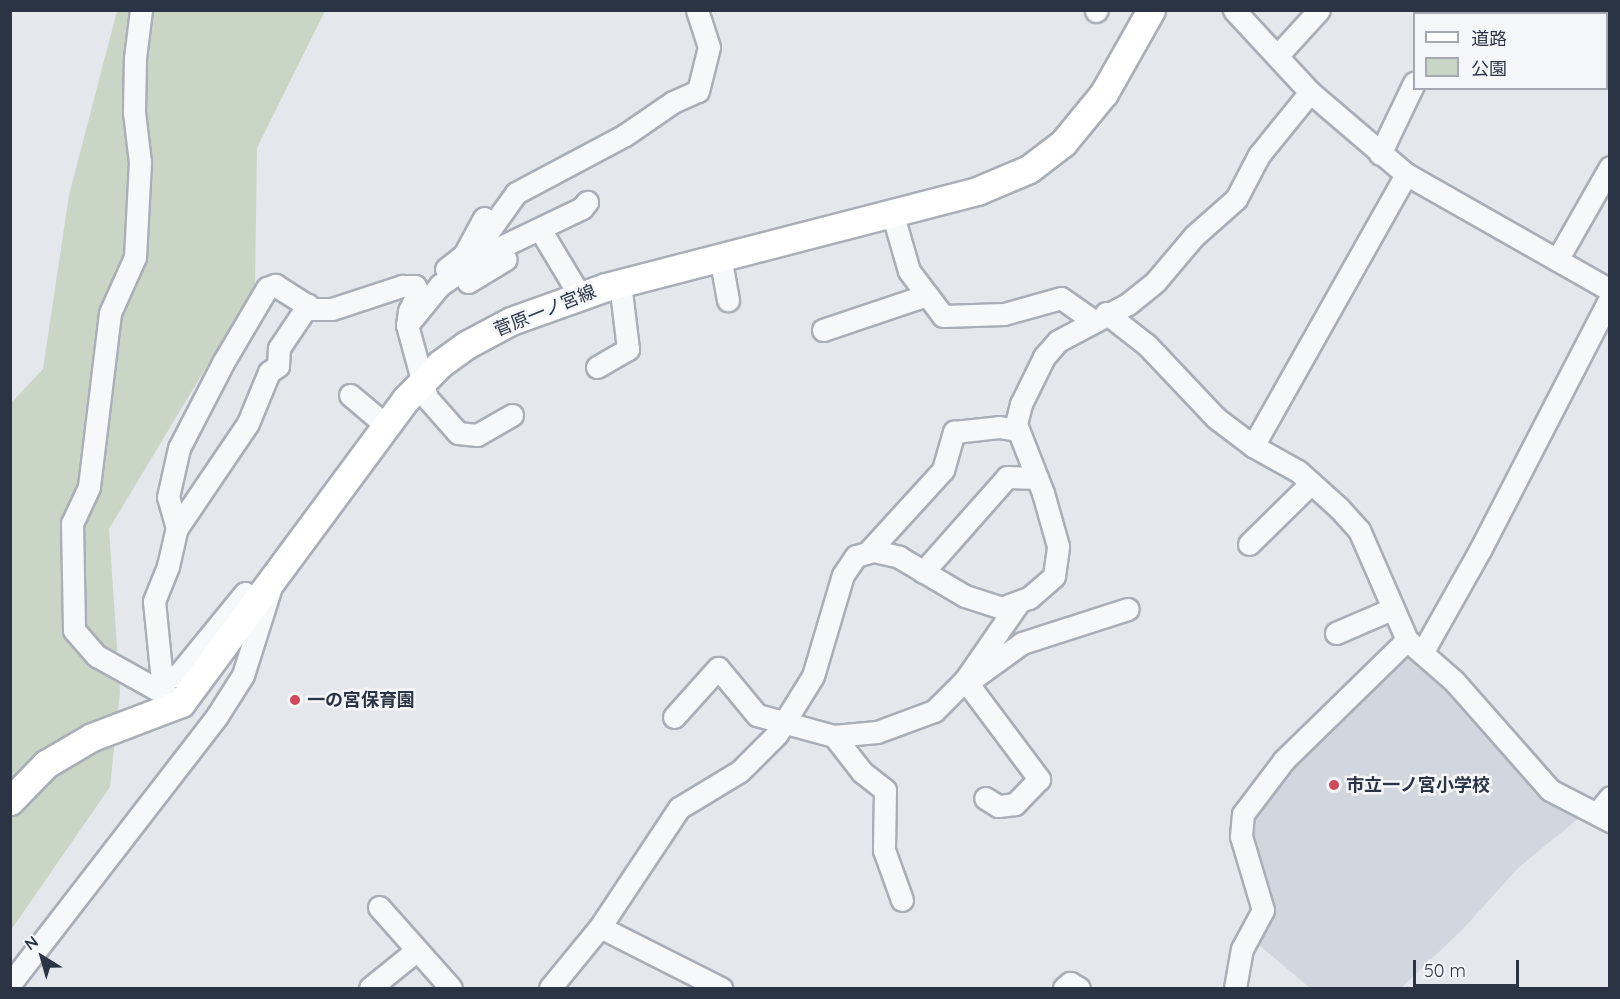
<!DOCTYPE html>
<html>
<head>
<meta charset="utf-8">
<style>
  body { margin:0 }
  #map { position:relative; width:1620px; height:999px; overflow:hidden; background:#e4e7ec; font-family:Quicksand,"Noto Sans JP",sans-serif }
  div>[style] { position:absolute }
  .built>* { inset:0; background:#d2d6de }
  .green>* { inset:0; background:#c9d6c5 }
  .roads { filter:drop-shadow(2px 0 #a9aeb7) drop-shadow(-2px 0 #a9aeb7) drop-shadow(0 2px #a9aeb7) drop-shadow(0 -2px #a9aeb7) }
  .minor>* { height:21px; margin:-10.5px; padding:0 10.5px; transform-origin:10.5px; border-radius:10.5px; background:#f7f8fa }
  .major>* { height:27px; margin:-13.5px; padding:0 13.5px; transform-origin:13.5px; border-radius:13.5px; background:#fff }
  .dots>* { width:16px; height:16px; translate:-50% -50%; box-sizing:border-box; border:3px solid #f4f6f9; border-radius:50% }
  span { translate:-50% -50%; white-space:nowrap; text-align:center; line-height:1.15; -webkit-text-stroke:5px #f4f6f9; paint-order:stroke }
  .street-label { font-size:18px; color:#2b3445 }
  .poi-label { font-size:18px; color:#2b3445; font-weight:700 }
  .left { translate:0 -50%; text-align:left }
  .frame { position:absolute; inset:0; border:12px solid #2b3445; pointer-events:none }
  .legend { position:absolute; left:1413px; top:12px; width:195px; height:78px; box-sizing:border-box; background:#f4f6f9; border:2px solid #a4a8b1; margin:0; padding:8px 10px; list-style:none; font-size:18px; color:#2b3445 }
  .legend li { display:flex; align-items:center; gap:12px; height:30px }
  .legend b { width:30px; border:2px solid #a4a8b1 }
  .north { position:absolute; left:12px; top:927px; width:60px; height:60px; -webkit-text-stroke:4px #f4f6f9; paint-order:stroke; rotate:323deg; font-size:16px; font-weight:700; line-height:24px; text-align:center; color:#2b3445 }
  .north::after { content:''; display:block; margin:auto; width:21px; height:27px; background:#2b3445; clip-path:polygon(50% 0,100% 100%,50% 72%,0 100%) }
  .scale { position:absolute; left:1413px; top:960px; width:106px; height:27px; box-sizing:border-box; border:3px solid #2b3445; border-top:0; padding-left:8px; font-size:18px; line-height:21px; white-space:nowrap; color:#2b3445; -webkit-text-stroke:4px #f4f6f9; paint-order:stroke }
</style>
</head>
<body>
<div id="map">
  <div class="built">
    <i style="clip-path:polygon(1415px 652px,1584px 814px,1518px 868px,1463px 929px,1401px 988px,1310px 988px,1253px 940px,1272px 906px,1248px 834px,1251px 814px,1289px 762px,1403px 653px)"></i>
  </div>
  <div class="green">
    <i style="clip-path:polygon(117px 11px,325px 11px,257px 148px,255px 286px,109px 529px,120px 692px,110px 787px,11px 930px,11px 403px,43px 369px,69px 195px)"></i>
  </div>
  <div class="roads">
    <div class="minor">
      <i style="left:141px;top:10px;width:48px;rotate:97.1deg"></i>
      <i style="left:135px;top:58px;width:54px;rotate:91.1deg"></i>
      <i style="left:134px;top:112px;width:50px;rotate:83.2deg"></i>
      <i style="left:140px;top:162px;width:95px;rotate:93deg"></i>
      <i style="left:135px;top:257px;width:61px;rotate:114.1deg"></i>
      <i style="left:110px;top:313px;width:175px;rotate:96.9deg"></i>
      <i style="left:89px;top:487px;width:40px;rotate:115deg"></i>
      <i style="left:72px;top:523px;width:107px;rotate:88.9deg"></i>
      <i style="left:74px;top:630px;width:35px;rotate:49deg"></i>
      <i style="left:97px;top:656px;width:96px;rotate:29.2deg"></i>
      <i style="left:1234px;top:10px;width:112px;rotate:47.2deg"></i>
      <i style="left:1310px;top:92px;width:126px;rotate:40.5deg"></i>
      <i style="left:1406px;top:174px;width:235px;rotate:29.6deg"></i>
      <i style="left:1438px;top:10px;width:6px;rotate:45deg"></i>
      <i style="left:1096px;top:11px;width:1px;rotate:-45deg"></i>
      <i style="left:1277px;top:56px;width:62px;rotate:-47.6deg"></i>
      <i style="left:1380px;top:154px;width:79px;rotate:-64.4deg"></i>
      <i style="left:892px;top:212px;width:61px;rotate:73.9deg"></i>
      <i style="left:909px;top:271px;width:56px;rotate:52.9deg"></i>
      <i style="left:943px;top:316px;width:61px;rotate:-1.9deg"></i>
      <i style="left:1004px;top:314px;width:59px;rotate:-15.7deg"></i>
      <i style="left:1061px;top:298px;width:39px;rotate:35deg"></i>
      <i style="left:544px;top:236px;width:70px;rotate:59deg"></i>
      <i style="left:482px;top:256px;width:111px;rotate:-25.6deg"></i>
      <i style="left:582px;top:208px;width:8px;rotate:-50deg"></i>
      <i style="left:720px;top:256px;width:45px;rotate:79.7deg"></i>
      <i style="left:1557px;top:260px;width:107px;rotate:-60.3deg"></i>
      <i style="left:446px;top:269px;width:23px;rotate:-38deg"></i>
      <i style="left:464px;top:255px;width:42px;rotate:-61.6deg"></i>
      <i style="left:468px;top:282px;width:44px;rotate:-31.2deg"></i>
      <i style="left:1106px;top:313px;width:52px;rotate:38deg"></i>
      <i style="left:1147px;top:345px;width:100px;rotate:46.6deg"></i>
      <i style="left:1216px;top:418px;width:46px;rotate:37.1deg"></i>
      <i style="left:1253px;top:446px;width:51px;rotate:29.1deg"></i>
      <i style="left:1298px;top:471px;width:55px;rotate:42.1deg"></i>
      <i style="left:1339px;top:508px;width:30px;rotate:48deg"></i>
      <i style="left:1359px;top:530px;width:120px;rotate:66.4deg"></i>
      <i style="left:1407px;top:640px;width:62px;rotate:41.1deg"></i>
      <i style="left:1454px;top:681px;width:145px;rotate:48.6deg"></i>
      <i style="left:1550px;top:790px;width:68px;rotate:27.3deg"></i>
      <i style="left:823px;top:330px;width:110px;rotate:-18.6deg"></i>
      <i style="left:597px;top:367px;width:36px;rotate:-30deg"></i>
      <i style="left:628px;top:349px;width:66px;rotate:-96.9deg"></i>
      <i style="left:350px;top:395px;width:48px;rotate:40deg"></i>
      <i style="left:512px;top:415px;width:40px;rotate:150.3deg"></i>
      <i style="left:477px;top:435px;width:19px;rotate:-174deg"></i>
      <i style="left:458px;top:433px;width:47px;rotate:-131.5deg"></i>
      <i style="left:427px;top:398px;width:76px;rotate:-105.3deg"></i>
      <i style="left:407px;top:325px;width:52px;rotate:-50.5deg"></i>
      <i style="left:440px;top:285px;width:51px;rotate:-34.6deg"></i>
      <i style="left:482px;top:256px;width:25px;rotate:-76deg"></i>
      <i style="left:488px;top:232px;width:48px;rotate:-54.3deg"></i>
      <i style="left:516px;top:193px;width:123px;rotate:-28deg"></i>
      <i style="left:625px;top:135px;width:58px;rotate:-34.5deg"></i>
      <i style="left:673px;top:102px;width:27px;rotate:-24deg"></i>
      <i style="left:698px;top:91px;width:45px;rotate:-76deg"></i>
      <i style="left:709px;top:47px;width:39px;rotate:-108deg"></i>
      <i style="left:1253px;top:446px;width:312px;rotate:-60.6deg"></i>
      <i style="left:177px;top:528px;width:127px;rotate:-55.9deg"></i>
      <i style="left:248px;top:423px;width:55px;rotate:-67.6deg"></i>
      <i style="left:269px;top:372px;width:11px;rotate:-34deg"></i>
      <i style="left:278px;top:366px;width:18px;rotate:-87deg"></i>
      <i style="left:279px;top:348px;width:52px;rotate:-56deg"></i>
      <i style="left:1249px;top:544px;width:87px;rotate:-44.5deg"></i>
      <i style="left:869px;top:551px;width:110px;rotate:-47.6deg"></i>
      <i style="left:943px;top:470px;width:40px;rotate:-74deg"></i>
      <i style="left:954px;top:432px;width:45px;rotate:-6.3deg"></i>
      <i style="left:999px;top:427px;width:18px;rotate:9deg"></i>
      <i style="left:923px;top:572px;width:127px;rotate:-48.5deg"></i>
      <i style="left:1007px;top:477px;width:30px;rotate:2deg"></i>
      <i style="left:256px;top:602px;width:14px;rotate:-141deg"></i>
      <i style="left:245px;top:593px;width:107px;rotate:129.3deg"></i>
      <i style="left:177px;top:676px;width:9px;rotate:174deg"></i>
      <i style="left:168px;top:677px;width:9px;rotate:-139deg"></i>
      <i style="left:161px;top:671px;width:70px;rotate:-95.7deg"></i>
      <i style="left:154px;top:601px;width:38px;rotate:-68deg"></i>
      <i style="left:168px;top:566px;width:39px;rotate:-77deg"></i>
      <i style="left:177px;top:528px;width:32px;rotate:-106deg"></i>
      <i style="left:168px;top:497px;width:50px;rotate:-77.3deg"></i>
      <i style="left:179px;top:448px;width:98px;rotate:-62.7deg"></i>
      <i style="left:224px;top:361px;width:85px;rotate:-59.5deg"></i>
      <i style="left:267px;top:288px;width:9px;rotate:-21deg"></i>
      <i style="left:275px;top:285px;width:45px;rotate:32.3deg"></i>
      <i style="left:313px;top:309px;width:19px"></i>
      <i style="left:332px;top:309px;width:74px;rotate:-18.2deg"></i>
      <i style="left:402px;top:286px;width:13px"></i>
      <i style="left:415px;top:286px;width:7px;rotate:63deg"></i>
      <i style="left:418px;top:292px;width:21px;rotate:115deg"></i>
      <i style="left:409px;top:311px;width:14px;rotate:98deg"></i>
      <i style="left:1336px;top:633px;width:61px;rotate:-23.2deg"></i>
      <i style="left:1422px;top:653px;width:118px;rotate:-60.6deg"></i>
      <i style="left:1480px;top:550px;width:284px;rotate:-62.7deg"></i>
      <i style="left:975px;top:677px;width:58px;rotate:-35.9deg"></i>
      <i style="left:1022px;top:643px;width:111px;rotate:-17.8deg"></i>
      <i style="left:965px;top:680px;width:124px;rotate:53.2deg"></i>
      <i style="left:1039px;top:779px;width:35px;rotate:134deg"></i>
      <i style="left:1015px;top:804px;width:17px;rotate:173deg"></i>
      <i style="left:998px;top:806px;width:15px;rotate:-148deg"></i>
      <i style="left:674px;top:717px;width:66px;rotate:-48.1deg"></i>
      <i style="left:718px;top:668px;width:61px;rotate:50.3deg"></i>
      <i style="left:757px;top:715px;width:80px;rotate:15.3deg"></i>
      <i style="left:834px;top:736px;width:46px;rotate:52.1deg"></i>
      <i style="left:862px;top:772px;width:29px;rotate:38deg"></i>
      <i style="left:885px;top:790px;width:60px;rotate:91deg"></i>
      <i style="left:884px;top:850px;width:53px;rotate:70.2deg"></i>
      <i style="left:834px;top:736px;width:43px;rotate:-5.3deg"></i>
      <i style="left:877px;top:732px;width:61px;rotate:-20.2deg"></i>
      <i style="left:934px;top:711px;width:44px;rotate:-45deg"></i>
      <i style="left:965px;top:680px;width:91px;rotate:-55.3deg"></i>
      <i style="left:1598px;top:812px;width:19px;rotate:-51deg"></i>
      <i style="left:379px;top:907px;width:108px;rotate:48.4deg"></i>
      <i style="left:600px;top:927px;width:136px;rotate:26.8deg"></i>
      <i style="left:10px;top:984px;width:339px;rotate:-52.3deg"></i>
      <i style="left:217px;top:716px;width:49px;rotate:-57.6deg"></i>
      <i style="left:243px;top:675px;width:89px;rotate:-72.4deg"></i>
      <i style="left:370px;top:988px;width:60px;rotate:-39deg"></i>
      <i style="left:550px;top:988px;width:79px;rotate:-50.7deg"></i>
      <i style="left:600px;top:927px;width:143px;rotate:-56.4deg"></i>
      <i style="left:679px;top:808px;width:71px;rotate:-31.2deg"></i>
      <i style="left:740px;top:771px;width:52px;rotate:-45deg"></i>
      <i style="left:777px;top:734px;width:68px;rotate:-58.2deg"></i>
      <i style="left:813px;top:676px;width:105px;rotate:-73.5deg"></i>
      <i style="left:843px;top:575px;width:23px;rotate:-56deg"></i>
      <i style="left:856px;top:556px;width:19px;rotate:-16deg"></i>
      <i style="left:874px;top:551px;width:26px;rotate:13deg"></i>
      <i style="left:899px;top:557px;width:77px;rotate:30.6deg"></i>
      <i style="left:965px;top:596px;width:38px;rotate:18deg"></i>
      <i style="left:1001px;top:608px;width:30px;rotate:-20deg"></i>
      <i style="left:1029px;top:598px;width:33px;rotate:-41deg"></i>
      <i style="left:1054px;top:576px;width:30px;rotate:-82deg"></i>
      <i style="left:1058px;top:546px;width:55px;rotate:-105.8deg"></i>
      <i style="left:1043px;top:493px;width:74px;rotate:-111.4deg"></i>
      <i style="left:1016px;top:424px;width:21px;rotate:-76deg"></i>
      <i style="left:1021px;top:404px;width:52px;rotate:-63.9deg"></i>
      <i style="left:1044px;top:357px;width:21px;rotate:-49deg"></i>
      <i style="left:1058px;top:341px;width:79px;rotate:-27.9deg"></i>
      <i style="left:1128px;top:304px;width:36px;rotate:-39deg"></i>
      <i style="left:1156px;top:281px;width:59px;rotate:-49.8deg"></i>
      <i style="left:1194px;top:236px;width:56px;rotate:-41.4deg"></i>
      <i style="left:1236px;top:199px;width:50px;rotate:-62.4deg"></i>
      <i style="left:1259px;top:155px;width:81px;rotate:-51deg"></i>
      <i style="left:1064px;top:988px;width:8px;rotate:-40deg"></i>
      <i style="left:1070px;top:983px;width:10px;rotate:29deg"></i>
      <i style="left:1235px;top:988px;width:40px;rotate:-80deg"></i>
      <i style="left:1242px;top:949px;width:44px;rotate:-61.7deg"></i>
      <i style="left:1263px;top:910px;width:77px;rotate:-106.6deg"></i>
      <i style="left:1241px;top:836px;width:22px;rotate:-85deg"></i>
      <i style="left:1243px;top:814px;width:68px;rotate:-52.8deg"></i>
      <i style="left:1284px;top:760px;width:172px;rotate:-44.3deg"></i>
    </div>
    <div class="major">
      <i style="left:10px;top:801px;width:52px;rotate:-45.8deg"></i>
      <i style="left:46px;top:764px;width:53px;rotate:-30.4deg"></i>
      <i style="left:92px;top:737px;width:95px;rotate:-20.9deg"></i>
      <i style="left:181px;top:703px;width:377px;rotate:-53.5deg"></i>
      <i style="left:405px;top:400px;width:50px;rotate:-45.8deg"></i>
      <i style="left:440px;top:364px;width:34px;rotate:-36deg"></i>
      <i style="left:468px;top:344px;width:49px;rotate:-28.1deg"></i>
      <i style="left:511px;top:321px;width:101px;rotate:-19.7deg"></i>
      <i style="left:606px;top:287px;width:383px;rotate:-14.5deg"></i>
      <i style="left:977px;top:191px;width:56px;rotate:-22.9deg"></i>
      <i style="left:1029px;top:169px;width:43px;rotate:-37.4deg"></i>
      <i style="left:1063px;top:143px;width:65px;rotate:-50.6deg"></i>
      <i style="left:1104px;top:93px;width:95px;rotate:-60.5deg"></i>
    </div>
  </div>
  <div class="dots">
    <i style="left:295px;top:700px;background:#d1495b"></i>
    <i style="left:1334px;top:785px;background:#d1495b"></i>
  </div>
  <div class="street-label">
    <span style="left:545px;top:311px;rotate:-22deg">菅原一ノ宮線</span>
  </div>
  <div class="poi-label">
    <span class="left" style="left:307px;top:700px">一の宮保育園</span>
    <span class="left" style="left:1346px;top:785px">市立一ノ宮小学校</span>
  </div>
  <div class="frame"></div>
  <ul class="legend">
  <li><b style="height:8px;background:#fff"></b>道路</li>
  <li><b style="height:16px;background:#c9d6c5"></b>公園</li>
  </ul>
  <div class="north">N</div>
  <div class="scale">50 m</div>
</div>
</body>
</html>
